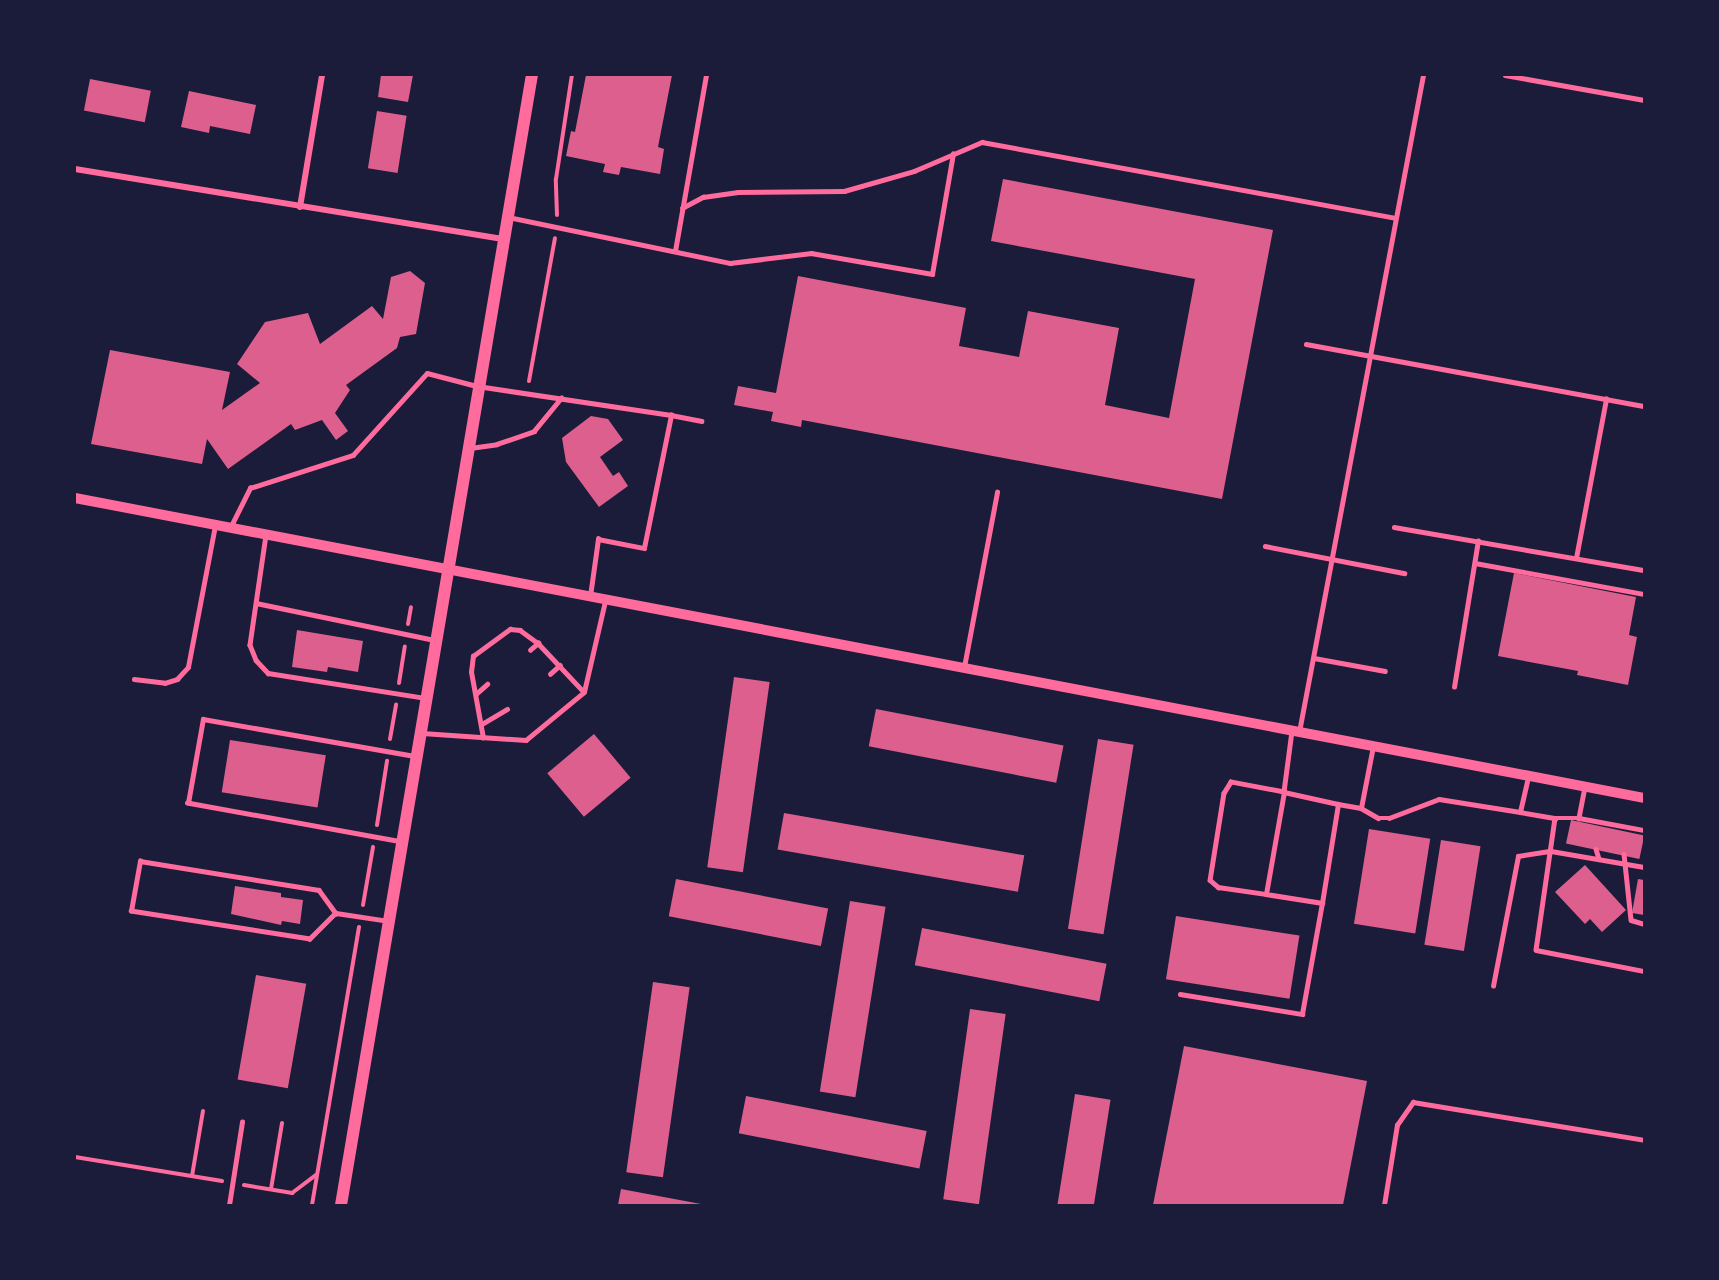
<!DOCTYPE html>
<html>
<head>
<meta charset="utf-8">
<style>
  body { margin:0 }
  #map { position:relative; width:1719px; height:1280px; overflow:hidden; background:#1b1b3a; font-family:"Asap Condensed",sans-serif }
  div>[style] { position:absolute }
  .building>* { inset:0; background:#dd5f8e; transform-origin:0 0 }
  .path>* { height:4px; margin:-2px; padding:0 2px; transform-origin:2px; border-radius:2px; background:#ff6b9d }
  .service>* { height:4.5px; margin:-2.25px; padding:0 2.25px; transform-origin:2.25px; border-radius:2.25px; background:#ff6b9d }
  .minor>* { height:6px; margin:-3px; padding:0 3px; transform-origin:3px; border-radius:3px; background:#ff6b9d }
  .tertiary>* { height:10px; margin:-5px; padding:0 5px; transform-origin:5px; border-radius:5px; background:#ff6b9d }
  .secondary>* { height:12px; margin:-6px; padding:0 6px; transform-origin:6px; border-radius:6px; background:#ff6b9d }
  span { translate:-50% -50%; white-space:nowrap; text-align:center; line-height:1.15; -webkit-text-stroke:6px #1b1b3a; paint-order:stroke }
  .frame { position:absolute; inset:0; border:76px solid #1b1b3a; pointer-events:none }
</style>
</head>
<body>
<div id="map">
  <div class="building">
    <i style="clip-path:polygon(381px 75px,413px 75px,408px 102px,378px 97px)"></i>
    <i style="clip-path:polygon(586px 75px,672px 75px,658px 147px,664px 149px,660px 174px,621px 167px,619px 175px,603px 172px,605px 164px,566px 156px,571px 131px,575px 132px)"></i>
    <i style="left:90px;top:79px;width:62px;height:32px;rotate:11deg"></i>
    <i style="clip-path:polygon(189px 91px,256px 105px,250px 134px,210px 126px,209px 133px,181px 127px)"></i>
    <i style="left:377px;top:111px;width:30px;height:58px;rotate:9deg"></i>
    <i style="clip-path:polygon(1003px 179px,1273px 230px,1222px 499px,802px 420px,801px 427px,771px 421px,773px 412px,734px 405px,738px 386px,776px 393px,798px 276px,966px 308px,959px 346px,1019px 357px,1028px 311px,1119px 328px,1105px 405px,1169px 418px,1195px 279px,991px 241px)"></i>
    <i style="clip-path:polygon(410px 271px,425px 283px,416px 334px,400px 337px,397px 348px,346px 385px,350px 390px,335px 413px,348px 431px,336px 440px,322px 420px,295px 430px,291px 424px,228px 469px,207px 439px,202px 464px,91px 444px,110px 350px,230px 372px,222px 410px,260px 383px,237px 364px,265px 322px,308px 313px,320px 344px,372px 306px,383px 319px,391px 277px)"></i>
    <i style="clip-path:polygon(591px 416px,608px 419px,623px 440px,600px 457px,613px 476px,619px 472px,628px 486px,599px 507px,566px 462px,562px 438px)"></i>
    <i style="clip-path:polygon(1514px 573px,1636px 597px,1629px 635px,1637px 637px,1628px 685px,1577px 675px,1578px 671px,1498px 656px)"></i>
    <i style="clip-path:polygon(297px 630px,363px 641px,358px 672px,328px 667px,327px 672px,292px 667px)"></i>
    <i style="left:734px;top:677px;width:36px;height:192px;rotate:8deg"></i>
    <i style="left:876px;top:709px;width:191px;height:38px;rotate:11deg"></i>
    <i style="left:594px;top:734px;width:57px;height:61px;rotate:50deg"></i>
    <i style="left:1098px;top:739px;width:36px;height:192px;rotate:9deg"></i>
    <i style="left:230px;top:740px;width:97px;height:53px;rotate:9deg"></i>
    <i style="left:784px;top:813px;width:244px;height:37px;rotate:10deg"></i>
    <i style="left:1571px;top:820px;width:75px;height:24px;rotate:12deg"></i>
    <i style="left:1369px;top:829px;width:62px;height:96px;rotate:9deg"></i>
    <i style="left:1441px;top:840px;width:40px;height:106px;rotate:9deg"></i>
    <i style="clip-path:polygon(1585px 865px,1626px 910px,1602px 932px,1590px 919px,1585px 924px,1555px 892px)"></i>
    <i style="left:676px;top:879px;width:155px;height:38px;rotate:11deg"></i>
    <i style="clip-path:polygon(1638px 879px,1644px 880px,1644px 915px,1632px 913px)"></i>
    <i style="clip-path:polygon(235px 886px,281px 893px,281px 897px,303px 900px,300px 924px,282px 921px,281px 925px,231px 914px)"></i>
    <i style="left:850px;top:901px;width:36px;height:193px;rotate:9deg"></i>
    <i style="left:1176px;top:916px;width:125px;height:64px;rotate:9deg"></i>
    <i style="left:922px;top:928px;width:188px;height:38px;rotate:11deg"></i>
    <i style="left:256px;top:975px;width:51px;height:106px;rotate:10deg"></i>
    <i style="left:653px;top:982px;width:37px;height:192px;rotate:8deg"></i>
    <i style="left:970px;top:1009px;width:36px;height:192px;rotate:8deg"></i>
    <i style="clip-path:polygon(1184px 1046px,1367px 1081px,1343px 1205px,1153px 1205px)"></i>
    <i style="left:1075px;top:1094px;width:36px;height:112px;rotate:9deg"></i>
    <i style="left:746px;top:1096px;width:184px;height:38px;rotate:11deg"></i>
    <i style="clip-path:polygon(621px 1189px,701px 1204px,701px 1205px,618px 1205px)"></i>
  </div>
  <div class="path">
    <i style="left:557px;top:215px;width:36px;rotate:-92deg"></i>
    <i style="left:556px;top:179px;width:105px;rotate:-81.3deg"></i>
    <i style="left:529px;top:381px;width:145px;rotate:-79.7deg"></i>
    <i style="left:408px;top:624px;width:17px;rotate:-80deg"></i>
    <i style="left:399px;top:683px;width:37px;rotate:-81deg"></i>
    <i style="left:390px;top:739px;width:35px;rotate:-80deg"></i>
    <i style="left:377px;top:825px;width:65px;rotate:-81.1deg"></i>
    <i style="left:363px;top:905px;width:59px;rotate:-80.2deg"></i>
    <i style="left:75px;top:1157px;width:149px;rotate:9.3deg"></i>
    <i style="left:192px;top:1176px;width:66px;rotate:-80.4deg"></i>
    <i style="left:244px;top:1185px;width:49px;rotate:9.5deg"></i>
    <i style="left:292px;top:1193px;width:31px;rotate:-37deg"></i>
    <i style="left:271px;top:1189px;width:67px;rotate:-80.5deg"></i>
    <i style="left:312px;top:1205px;width:282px;rotate:-80.4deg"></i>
  </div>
  <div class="service">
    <i style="left:1505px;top:75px;width:141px;rotate:10.2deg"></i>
    <i style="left:682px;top:208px;width:24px;rotate:-28deg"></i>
    <i style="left:703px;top:197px;width:35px;rotate:-8deg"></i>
    <i style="left:738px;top:192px;width:106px;rotate:-0.5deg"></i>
    <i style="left:844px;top:191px;width:73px;rotate:-15.9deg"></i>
    <i style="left:914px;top:171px;width:74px;rotate:-23.1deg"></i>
    <i style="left:982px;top:142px;width:420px;rotate:10.4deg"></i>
    <i style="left:508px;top:217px;width:227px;rotate:11.7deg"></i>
    <i style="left:730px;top:263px;width:82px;rotate:-7deg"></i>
    <i style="left:811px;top:253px;width:123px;rotate:9.8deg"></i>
    <i style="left:932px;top:274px;width:122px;rotate:-80.1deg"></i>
    <i style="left:675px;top:251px;width:179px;rotate:-80deg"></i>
    <i style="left:1306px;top:344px;width:344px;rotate:10.4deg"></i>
    <i style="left:470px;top:448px;width:27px;rotate:-8deg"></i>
    <i style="left:497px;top:444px;width:39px;rotate:-19deg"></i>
    <i style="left:534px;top:431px;width:43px;rotate:-50.7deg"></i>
    <i style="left:1394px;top:527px;width:254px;rotate:9.8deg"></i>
    <i style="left:230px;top:528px;width:45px;rotate:-63.4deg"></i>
    <i style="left:250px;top:488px;width:108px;rotate:-17.8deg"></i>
    <i style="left:353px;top:455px;width:110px;rotate:-47.9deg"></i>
    <i style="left:427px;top:373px;width:52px;rotate:14.6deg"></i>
    <i style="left:477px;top:386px;width:196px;rotate:8.5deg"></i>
    <i style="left:266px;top:535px;width:111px;rotate:98.3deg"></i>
    <i style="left:250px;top:645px;width:16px;rotate:68deg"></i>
    <i style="left:256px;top:660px;width:18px;rotate:47deg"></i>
    <i style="left:268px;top:673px;width:160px;rotate:9deg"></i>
    <i style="left:1265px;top:546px;width:142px;rotate:11deg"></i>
    <i style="left:1576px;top:558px;width:162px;rotate:-79.3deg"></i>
    <i style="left:1475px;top:563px;width:172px;rotate:10.4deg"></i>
    <i style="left:590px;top:596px;width:58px;rotate:-82deg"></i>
    <i style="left:598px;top:539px;width:47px;rotate:11.1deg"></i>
    <i style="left:644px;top:548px;width:136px;rotate:-78.5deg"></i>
    <i style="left:671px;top:415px;width:31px;rotate:11deg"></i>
    <i style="left:256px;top:603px;width:183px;rotate:11.7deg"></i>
    <i style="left:530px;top:650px;width:11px;rotate:-41deg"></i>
    <i style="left:1314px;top:658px;width:72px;rotate:10.4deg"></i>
    <i style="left:964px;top:667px;width:178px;rotate:-79.3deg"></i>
    <i style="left:550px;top:674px;width:13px;rotate:-42deg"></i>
    <i style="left:134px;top:679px;width:31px;rotate:7deg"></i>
    <i style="left:165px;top:683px;width:13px;rotate:-18deg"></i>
    <i style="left:177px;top:679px;width:16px;rotate:-47deg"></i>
    <i style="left:188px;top:667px;width:145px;rotate:-79.2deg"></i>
    <i style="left:1454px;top:687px;width:148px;rotate:-80.7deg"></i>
    <i style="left:476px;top:694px;width:15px;rotate:-42deg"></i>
    <i style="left:482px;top:724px;width:29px;rotate:-31deg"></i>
    <i style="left:1292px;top:731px;width:62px;rotate:97.5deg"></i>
    <i style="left:1284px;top:792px;width:55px;rotate:12.5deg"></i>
    <i style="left:1338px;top:804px;width:23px;rotate:10deg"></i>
    <i style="left:1361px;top:808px;width:63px;rotate:-79deg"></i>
    <i style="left:1299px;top:732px;width:669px;rotate:-79.31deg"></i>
    <i style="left:422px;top:733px;width:104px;rotate:3.9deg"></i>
    <i style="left:526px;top:740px;width:75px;rotate:-39.6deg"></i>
    <i style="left:584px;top:692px;width:93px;rotate:-77deg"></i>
    <i style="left:483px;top:738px;width:67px;rotate:-100.3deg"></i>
    <i style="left:471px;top:672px;width:16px;rotate:-83deg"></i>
    <i style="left:473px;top:656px;width:46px;rotate:-36.1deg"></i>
    <i style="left:510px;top:629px;width:10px;rotate:6deg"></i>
    <i style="left:520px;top:630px;width:22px;rotate:36deg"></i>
    <i style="left:538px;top:643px;width:67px;rotate:46.8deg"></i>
    <i style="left:1585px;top:787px;width:32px;rotate:101deg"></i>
    <i style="left:1579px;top:818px;width:66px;rotate:10.5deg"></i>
    <i style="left:1361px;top:808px;width:20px;rotate:30deg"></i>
    <i style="left:1378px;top:818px;width:11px"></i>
    <i style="left:1389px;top:818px;width:53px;rotate:-20.8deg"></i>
    <i style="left:1439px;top:799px;width:82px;rotate:9.1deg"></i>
    <i style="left:1520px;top:812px;width:37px;rotate:-77deg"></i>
    <i style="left:1520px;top:812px;width:36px;rotate:10deg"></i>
    <i style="left:1555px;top:818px;width:24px"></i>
    <i style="left:1555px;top:818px;width:133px;rotate:98.2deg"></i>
    <i style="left:1536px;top:950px;width:110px;rotate:11deg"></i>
    <i style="left:402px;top:842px;width:218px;rotate:-169.7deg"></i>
    <i style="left:188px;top:803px;width:85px;rotate:-79.9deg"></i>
    <i style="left:203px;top:719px;width:216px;rotate:9.9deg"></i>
    <i style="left:1596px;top:849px;width:10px;rotate:73deg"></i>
    <i style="left:1624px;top:854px;width:66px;rotate:83.9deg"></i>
    <i style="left:1631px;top:920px;width:14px;rotate:17deg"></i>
    <i style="left:1266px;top:894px;width:104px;rotate:-80deg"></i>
    <i style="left:1284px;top:792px;width:54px;rotate:-169.3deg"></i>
    <i style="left:1231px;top:782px;width:13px;rotate:122deg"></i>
    <i style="left:1224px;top:793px;width:88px;rotate:99.1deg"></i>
    <i style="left:1210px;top:880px;width:11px;rotate:41deg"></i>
    <i style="left:1218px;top:887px;width:49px;rotate:8.3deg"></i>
    <i style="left:1266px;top:894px;width:57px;rotate:9.1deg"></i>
    <i style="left:1322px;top:903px;width:100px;rotate:-80.8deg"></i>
    <i style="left:336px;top:913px;width:37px;rotate:135deg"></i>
    <i style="left:310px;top:939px;width:181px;rotate:-171.1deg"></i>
    <i style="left:131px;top:911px;width:51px;rotate:-79.8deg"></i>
    <i style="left:140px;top:861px;width:181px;rotate:9.2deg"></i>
    <i style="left:319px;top:890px;width:29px;rotate:54deg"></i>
    <i style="left:336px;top:913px;width:54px;rotate:8.6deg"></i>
    <i style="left:1493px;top:986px;width:132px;rotate:-79.1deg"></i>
    <i style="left:1518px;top:856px;width:33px;rotate:-9deg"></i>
    <i style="left:1551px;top:851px;width:94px;rotate:9.8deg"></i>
    <i style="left:1180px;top:994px;width:124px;rotate:9.3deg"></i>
    <i style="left:1302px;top:1014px;width:113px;rotate:-79.8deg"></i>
    <i style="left:229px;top:1205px;width:84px;rotate:-81.1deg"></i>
    <i style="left:1384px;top:1205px;width:81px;rotate:-80.8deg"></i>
    <i style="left:1397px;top:1125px;width:28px;rotate:-55deg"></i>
    <i style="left:1413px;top:1102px;width:234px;rotate:9.3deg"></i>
  </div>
  <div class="minor">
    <i style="left:75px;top:169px;width:435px;rotate:9.3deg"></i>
    <i style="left:300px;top:207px;width:134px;rotate:-80.5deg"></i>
  </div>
  <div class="tertiary">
    <i style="left:75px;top:498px;width:1597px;rotate:10.82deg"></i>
  </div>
  <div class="secondary">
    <i style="left:341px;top:1205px;width:1146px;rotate:-80.41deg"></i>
  </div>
  <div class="frame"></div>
</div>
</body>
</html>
